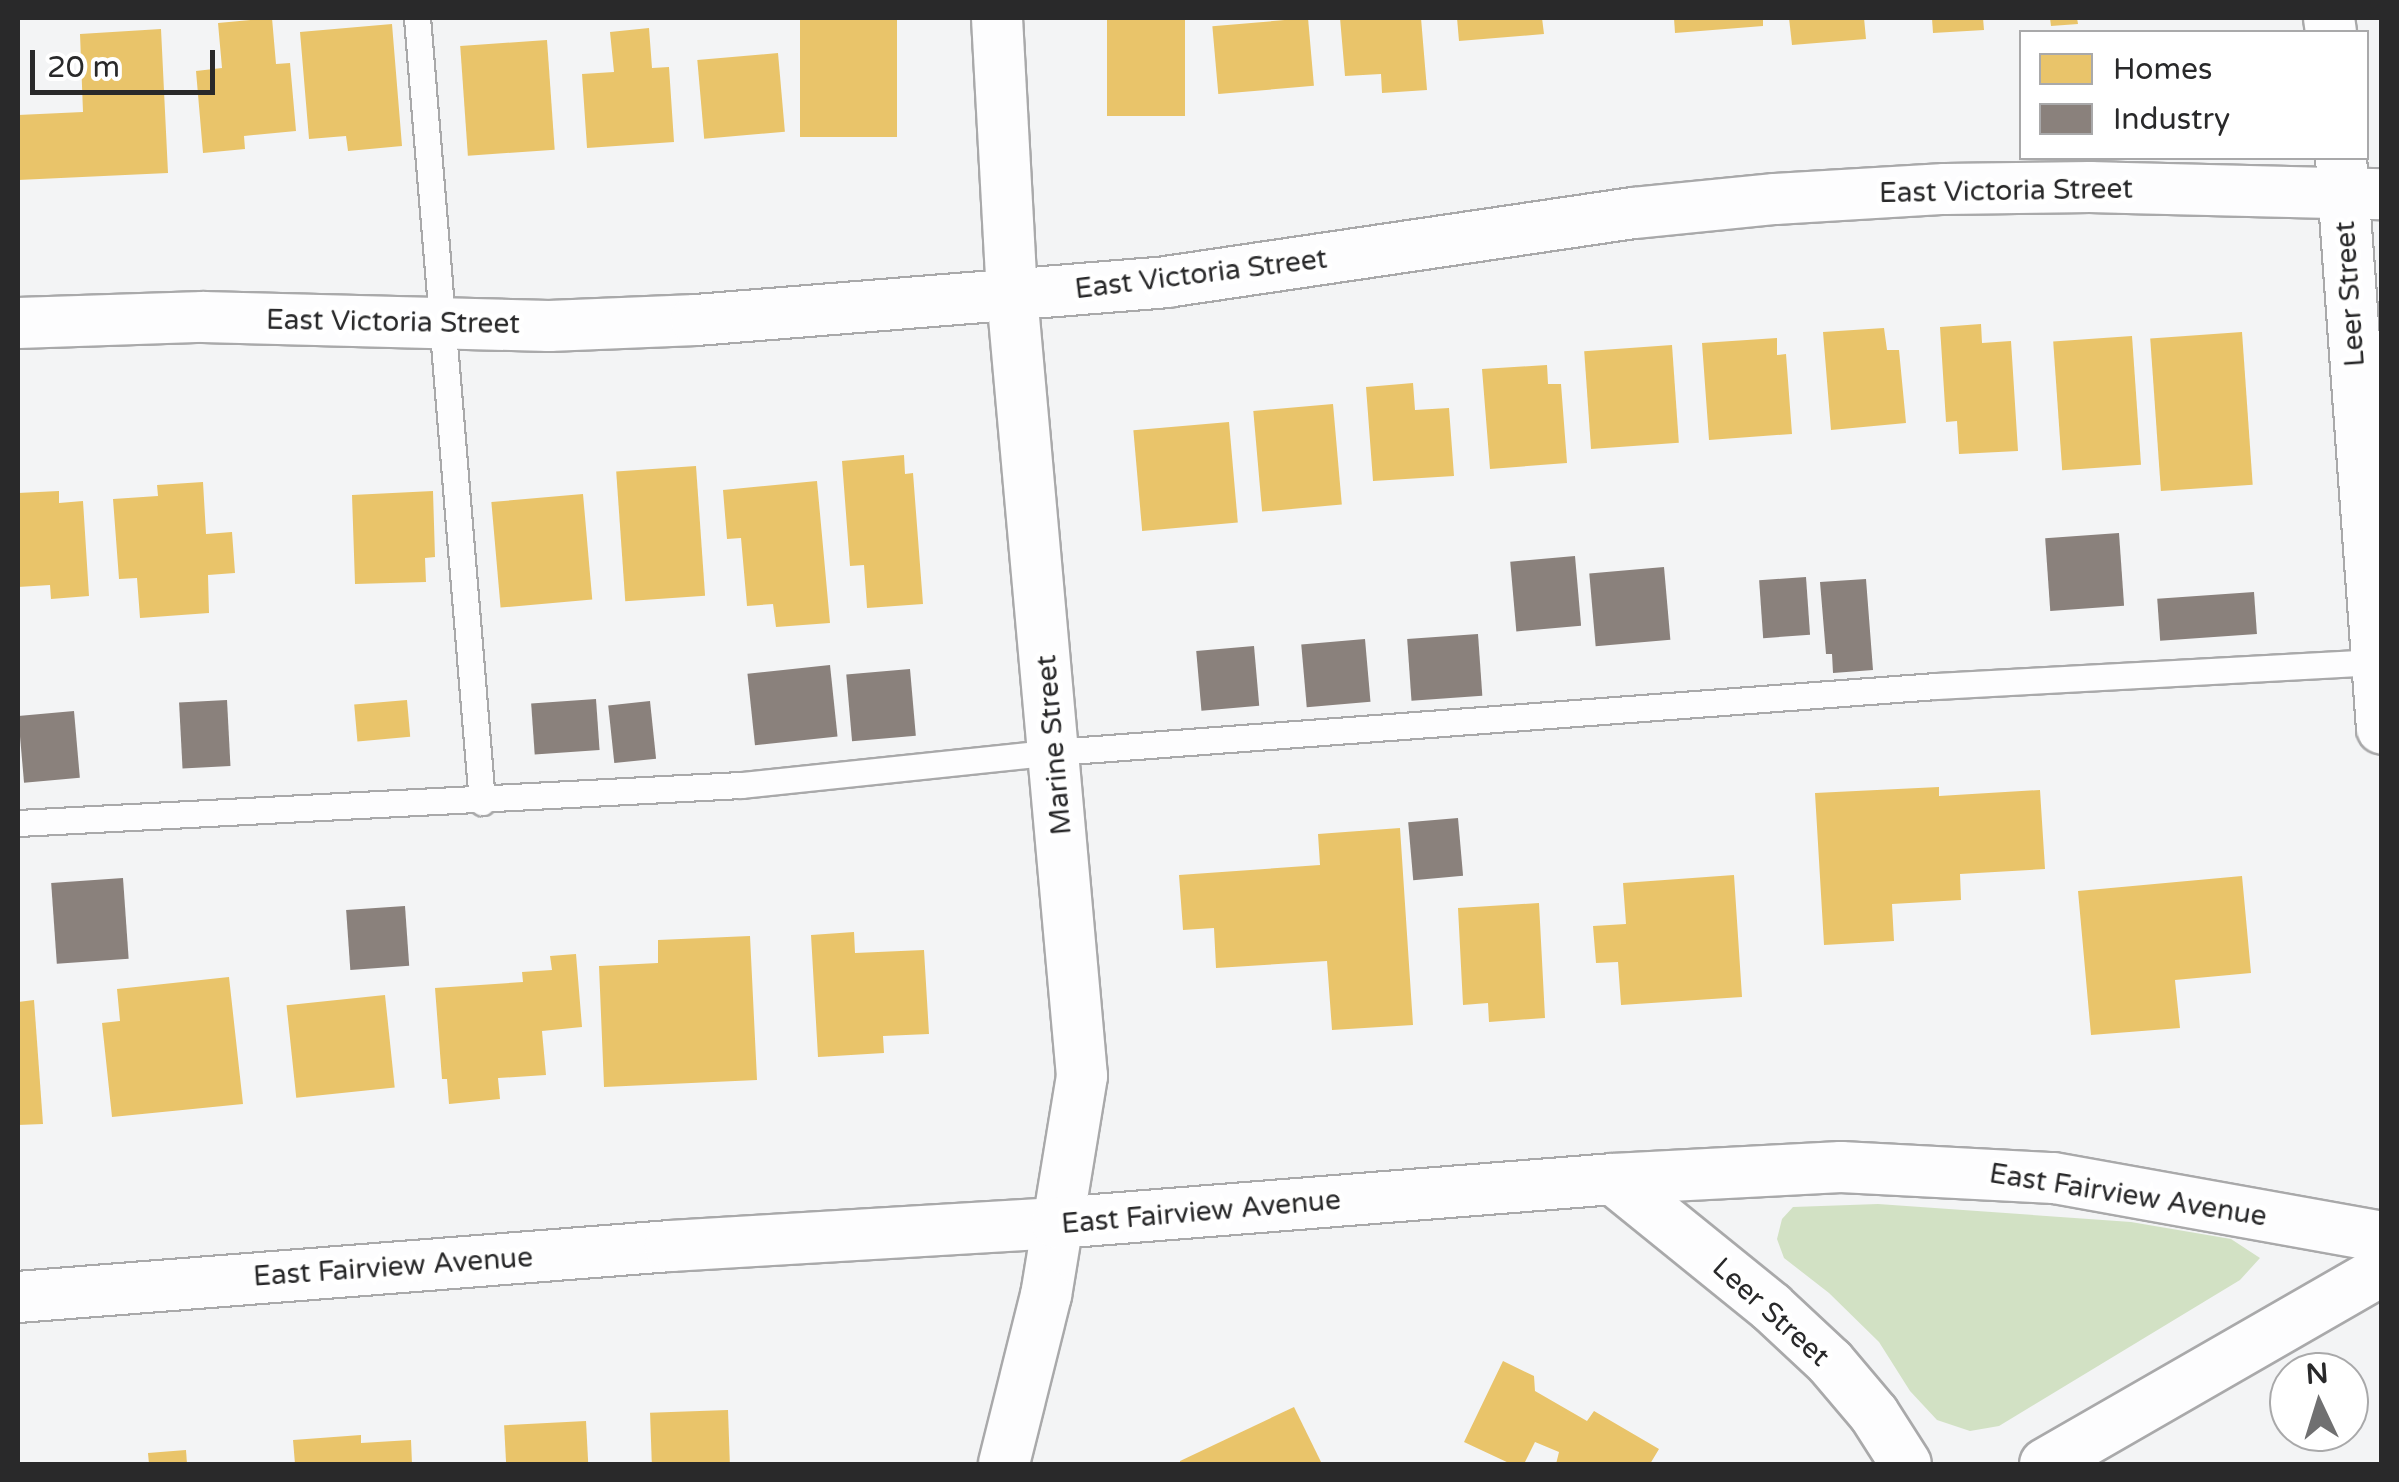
<!DOCTYPE html>
<html>
<head>
<meta charset="utf-8">
<style>
  body { margin:0 }
  #map { position:relative; width:2399px; height:1482px; overflow:hidden; background:#f3f4f5; font-family:"Varela Round",sans-serif }
  div>[style] { position:absolute }
  .green>* { inset:0; background:#d2e1c4 }
  .homes>* { inset:0; background:#e9c46a; transform-origin:0 0 }
  .industry>* { inset:0; background:#8a817c; transform-origin:0 0 }
  .roads { filter:drop-shadow(2px 0 #a9a9aa) drop-shadow(-2px 0 #a9a9aa) drop-shadow(0 2px #a9a9aa) drop-shadow(0 -2px #a9a9aa) }
  .service>* { height:25px; margin:-12.5px; padding:0 12.5px; transform-origin:12.5px; border-radius:12.5px; background:#fdfdfe }
  .minor>* { height:50px; margin:-25px; padding:0 25px; transform-origin:25px; border-radius:25px; background:#fdfdfe }
  span { translate:-50% -50%; white-space:nowrap; text-align:center; line-height:1.15; -webkit-text-stroke:10px #fff; paint-order:stroke }
  .street-label { font-size:28px; color:#29292a }
  .frame { position:absolute; inset:0; border:20px solid #29292a; pointer-events:none }
  .legend { position:absolute; left:2019px; top:30px; width:350px; height:130px; box-sizing:border-box; background:#fff; border:2px solid #a9a9aa; margin:0; padding:12px 18px; list-style:none; font-size:30px; color:#29292a }
  .legend li { display:flex; align-items:center; gap:20px; height:50px }
  .legend b { width:50px; border:2px solid #a9a9aa }
  .north { position:absolute; left:2269px; top:1352px; width:100px; height:100px; box-sizing:border-box; background:#fff; border:2px solid #a9a9aa; border-radius:50%; rotate:356deg; font-size:28px; font-weight:700; line-height:40px; text-align:center; color:#29292a }
  .north::after { content:''; display:block; margin:auto; width:35px; height:45px; background:#707071; clip-path:polygon(50% 0,100% 100%,50% 72%,0 100%) }
  .scale { position:absolute; left:30px; top:50px; width:185px; height:45px; box-sizing:border-box; border:5px solid #29292a; border-top:0; padding-left:12px; font-size:30px; line-height:35px; white-space:nowrap; color:#29292a; -webkit-text-stroke:8px #fff; paint-order:stroke }
</style>
</head>
<body>
<div id="map">
  <div class="green">
    <i style="clip-path:polygon(1878px 1204px,2131px 1222px,2231px 1239px,2260px 1258px,2240px 1280px,1999px 1426px,1970px 1431px,1937px 1420px,1910px 1391px,1879px 1342px,1829px 1293px,1784px 1258px,1777px 1239px,1782px 1219px,1793px 1207px)"></i>
  </div>
  <div class="homes">
    <i style="clip-path:polygon(272px 18px,276px 64px,290px 63px,296px 131px,244px 136px,245px 149px,203px 153px,196px 71px,222px 68px,218px 23px)"></i>
    <i style="left:800px;top:18px;width:97px;height:119px"></i>
    <i style="left:1107px;top:18px;width:78px;height:98px"></i>
    <i style="left:1308px;top:18px;width:68px;height:96px;rotate:85deg"></i>
    <i style="clip-path:polygon(1340px 18px,1421px 18px,1427px 90px,1382px 93px,1381px 74px,1345px 76px)"></i>
    <i style="clip-path:polygon(1457px 18px,1542px 18px,1544px 34px,1459px 41px)"></i>
    <i style="clip-path:polygon(1674px 18px,1763px 18px,1763px 26px,1675px 33px)"></i>
    <i style="clip-path:polygon(1789px 18px,1864px 18px,1866px 39px,1792px 45px)"></i>
    <i style="clip-path:polygon(1932px 18px,1983px 18px,1984px 30px,1933px 33px)"></i>
    <i style="clip-path:polygon(2050px 18px,2077px 18px,2078px 24px,2051px 26px)"></i>
    <i style="clip-path:polygon(392px 24px,402px 146px,348px 151px,346px 136px,309px 139px,300px 32px)"></i>
    <i style="clip-path:polygon(649px 28px,652px 68px,669px 67px,674px 142px,587px 148px,582px 74px,614px 72px,610px 32px)"></i>
    <i style="clip-path:polygon(161px 29px,168px 173px,18px 180px,18px 115px,83px 112px,80px 34px)"></i>
    <i style="left:547px;top:40px;width:110px;height:87px;rotate:86deg"></i>
    <i style="left:778px;top:53px;width:79px;height:81px;rotate:85deg"></i>
    <i style="clip-path:polygon(1981px 324px,1982px 343px,2011px 341px,2018px 451px,1959px 454px,1957px 421px,1946px 422px,1940px 327px)"></i>
    <i style="clip-path:polygon(1884px 328px,1887px 350px,1899px 350px,1906px 423px,1831px 430px,1823px 332px)"></i>
    <i style="left:2242px;top:332px;width:153px;height:92px;rotate:86deg"></i>
    <i style="left:2132px;top:336px;width:129px;height:79px;rotate:86deg"></i>
    <i style="clip-path:polygon(1777px 338px,1777px 355px,1786px 354px,1792px 434px,1709px 440px,1702px 343px)"></i>
    <i style="left:1672px;top:345px;width:98px;height:88px;rotate:86deg"></i>
    <i style="clip-path:polygon(1547px 365px,1548px 384px,1561px 384px,1567px 463px,1490px 469px,1482px 369px)"></i>
    <i style="clip-path:polygon(1413px 383px,1415px 410px,1449px 408px,1454px 476px,1373px 481px,1366px 387px)"></i>
    <i style="left:1333px;top:404px;width:101px;height:80px;rotate:85deg"></i>
    <i style="left:1229px;top:422px;width:101px;height:96px;rotate:85deg"></i>
    <i style="clip-path:polygon(904px 455px,905px 474px,913px 473px,923px 604px,867px 608px,864px 565px,850px 566px,842px 461px)"></i>
    <i style="left:696px;top:466px;width:130px;height:80px;rotate:86deg"></i>
    <i style="clip-path:polygon(817px 481px,830px 623px,776px 627px,773px 604px,747px 606px,741px 538px,727px 539px,723px 490px)"></i>
    <i style="clip-path:polygon(203px 482px,206px 534px,232px 532px,235px 573px,208px 575px,209px 613px,140px 618px,137px 578px,119px 579px,113px 499px,158px 496px,157px 485px)"></i>
    <i style="clip-path:polygon(59px 491px,59px 503px,83px 501px,89px 596px,51px 599px,50px 585px,18px 587px,18px 493px)"></i>
    <i style="clip-path:polygon(433px 491px,435px 557px,425px 558px,426px 582px,355px 584px,352px 495px)"></i>
    <i style="left:583px;top:494px;width:106px;height:92px;rotate:85deg"></i>
    <i style="left:407px;top:700px;width:37px;height:53px;rotate:85deg"></i>
    <i style="clip-path:polygon(1939px 787px,1939px 796px,2040px 790px,2045px 869px,1960px 874px,1961px 900px,1892px 904px,1894px 941px,1824px 945px,1815px 793px)"></i>
    <i style="clip-path:polygon(1400px 828px,1413px 1025px,1332px 1030px,1327px 961px,1216px 968px,1214px 928px,1183px 930px,1179px 875px,1320px 865px,1318px 834px)"></i>
    <i style="clip-path:polygon(1734px 875px,1742px 997px,1621px 1005px,1618px 962px,1596px 963px,1593px 926px,1626px 924px,1623px 883px)"></i>
    <i style="clip-path:polygon(2242px 876px,2251px 973px,2175px 980px,2180px 1028px,2091px 1035px,2078px 891px)"></i>
    <i style="clip-path:polygon(1539px 903px,1545px 1018px,1489px 1022px,1488px 1003px,1463px 1005px,1458px 908px)"></i>
    <i style="clip-path:polygon(854px 932px,855px 953px,924px 950px,929px 1034px,883px 1036px,884px 1053px,818px 1057px,811px 935px)"></i>
    <i style="clip-path:polygon(750px 936px,757px 1080px,604px 1087px,599px 966px,658px 963px,658px 940px)"></i>
    <i style="clip-path:polygon(576px 954px,582px 1027px,542px 1031px,546px 1075px,498px 1078px,500px 1099px,449px 1104px,447px 1079px,442px 1079px,435px 988px,523px 982px,522px 972px,552px 970px,550px 956px)"></i>
    <i style="clip-path:polygon(229px 977px,243px 1104px,112px 1117px,102px 1023px,120px 1021px,117px 989px)"></i>
    <i style="left:385px;top:995px;width:93px;height:99px;rotate:84deg"></i>
    <i style="clip-path:polygon(34px 1000px,43px 1124px,18px 1125px,18px 1002px)"></i>
    <i style="clip-path:polygon(1503px 1361px,1534px 1376px,1535px 1391px,1587px 1421px,1594px 1411px,1659px 1449px,1650px 1464px,1556px 1464px,1559px 1452px,1535px 1442px,1524px 1464px,1511px 1464px,1464px 1442px)"></i>
    <i style="clip-path:polygon(1294px 1407px,1322px 1464px,1180px 1464px,1180px 1461px)"></i>
    <i style="left:728px;top:1410px;width:54px;height:78px;rotate:88deg"></i>
    <i style="left:586px;top:1421px;width:43px;height:82px;rotate:87deg"></i>
    <i style="clip-path:polygon(361px 1435px,361px 1443px,411px 1440px,412px 1464px,295px 1464px,293px 1440px)"></i>
    <i style="clip-path:polygon(186px 1450px,187px 1464px,149px 1464px,148px 1453px)"></i>
  </div>
  <div class="industry">
    <i style="left:2119px;top:533px;width:73px;height:74px;rotate:86deg"></i>
    <i style="left:1575px;top:556px;width:70px;height:65px;rotate:85deg"></i>
    <i style="left:1664px;top:567px;width:73px;height:75px;rotate:85deg"></i>
    <i style="left:1806px;top:577px;width:58px;height:47px;rotate:86deg"></i>
    <i style="clip-path:polygon(1866px 579px,1873px 670px,1833px 673px,1832px 654px,1826px 654px,1820px 582px)"></i>
    <i style="left:2254px;top:592px;width:42px;height:97px;rotate:86deg"></i>
    <i style="left:1478px;top:634px;width:62px;height:71px;rotate:86deg"></i>
    <i style="left:1365px;top:639px;width:63px;height:64px;rotate:85deg"></i>
    <i style="left:1254px;top:646px;width:60px;height:58px;rotate:85deg"></i>
    <i style="left:830px;top:665px;width:72px;height:83px;rotate:84deg"></i>
    <i style="left:910px;top:669px;width:67px;height:64px;rotate:85deg"></i>
    <i style="left:596px;top:699px;width:51px;height:65px;rotate:86deg"></i>
    <i style="left:227px;top:700px;width:66px;height:48px;rotate:87deg"></i>
    <i style="left:650px;top:701px;width:58px;height:42px;rotate:84deg"></i>
    <i style="left:74px;top:711px;width:67px;height:56px;rotate:85deg"></i>
    <i style="left:1458px;top:818px;width:58px;height:50px;rotate:85deg"></i>
    <i style="left:123px;top:878px;width:81px;height:72px;rotate:86deg"></i>
    <i style="left:405px;top:906px;width:60px;height:59px;rotate:86deg"></i>
  </div>
  <div class="roads">
    <div class="service">
      <i style="left:417px;top:18px;width:787px;rotate:85.26deg"></i>
      <i style="left:18px;top:823px;width:724px;rotate:-3.01deg"></i>
      <i style="left:741px;top:785px;width:317px;rotate:-6deg"></i>
      <i style="left:1056px;top:752px;width:881px;rotate:-4.29deg"></i>
      <i style="left:1935px;top:686px;width:448px;rotate:-3.1deg"></i>
    </div>
    <div class="minor">
      <i style="left:997px;top:18px;width:277px;rotate:86.9deg"></i>
      <i style="left:1012px;top:295px;width:784px;rotate:84.88deg"></i>
      <i style="left:1082px;top:1076px;width:222px;rotate:99.3deg"></i>
      <i style="left:1046px;top:1295px;width:174px;rotate:104deg"></i>
      <i style="left:2329px;top:18px;width:14px;rotate:82deg"></i>
      <i style="left:2341px;top:158px;width:572px;rotate:85.89deg"></i>
      <i style="left:18px;top:323px;width:185px;rotate:-1.9deg"></i>
      <i style="left:203px;top:317px;width:346px;rotate:1.5deg"></i>
      <i style="left:549px;top:326px;width:147px;rotate:-2.3deg"></i>
      <i style="left:696px;top:320px;width:472px;rotate:-4.6deg"></i>
      <i style="left:1166px;top:282px;width:473px;rotate:-8.4deg"></i>
      <i style="left:1634px;top:213px;width:142px;rotate:-5.7deg"></i>
      <i style="left:1775px;top:199px;width:170px;rotate:-3.4deg"></i>
      <i style="left:1945px;top:189px;width:145px;rotate:-0.8deg"></i>
      <i style="left:2090px;top:187px;width:292px;rotate:1.4deg"></i>
      <i style="left:1613px;top:1179px;width:203px;rotate:39deg"></i>
      <i style="left:1771px;top:1307px;width:81px;rotate:43deg"></i>
      <i style="left:1830px;top:1362px;width:68px;rotate:49.8deg"></i>
      <i style="left:1874px;top:1414px;width:59px;rotate:57.4deg"></i>
      <i style="left:18px;top:1297px;width:654px;rotate:-4.47deg"></i>
      <i style="left:670px;top:1246px;width:388px;rotate:-3.4deg"></i>
      <i style="left:1057px;top:1223px;width:558px;rotate:-4.52deg"></i>
      <i style="left:1613px;top:1179px;width:228px;rotate:-3deg"></i>
      <i style="left:1841px;top:1167px;width:213px;rotate:3deg"></i>
      <i style="left:2054px;top:1178px;width:333px;rotate:10.2deg"></i>
      <i style="left:2045px;top:1464px;width:389px;rotate:-29.9deg"></i>
    </div>
  </div>
  <div class="street-label">
    <span style="left:2006px;top:191px;rotate:-1deg">East Victoria Street</span>
    <span style="left:1201px;top:274px;rotate:-7deg">East Victoria Street</span>
    <span style="left:2350px;top:294px;rotate:-94deg">Leer Street</span>
    <span style="left:393px;top:322px;rotate:1deg">East Victoria Street</span>
    <span style="left:1054px;top:745px;rotate:-95deg">Marine Street</span>
    <span style="left:2128px;top:1195px;rotate:9deg">East Fairview Avenue</span>
    <span style="left:1201px;top:1212px;rotate:-5deg">East Fairview Avenue</span>
    <span style="left:393px;top:1267px;rotate:-4deg">East Fairview Avenue</span>
    <span style="left:1771px;top:1312px;rotate:42deg">Leer Street</span>
  </div>
  <div class="frame"></div>
  <ul class="legend">
  <li><b style="height:28px;background:#e9c46a"></b>Homes</li>
  <li><b style="height:28px;background:#8a817c"></b>Industry</li>
  </ul>
  <div class="north">N</div>
  <div class="scale">20 m</div>
</div>
</body>
</html>
